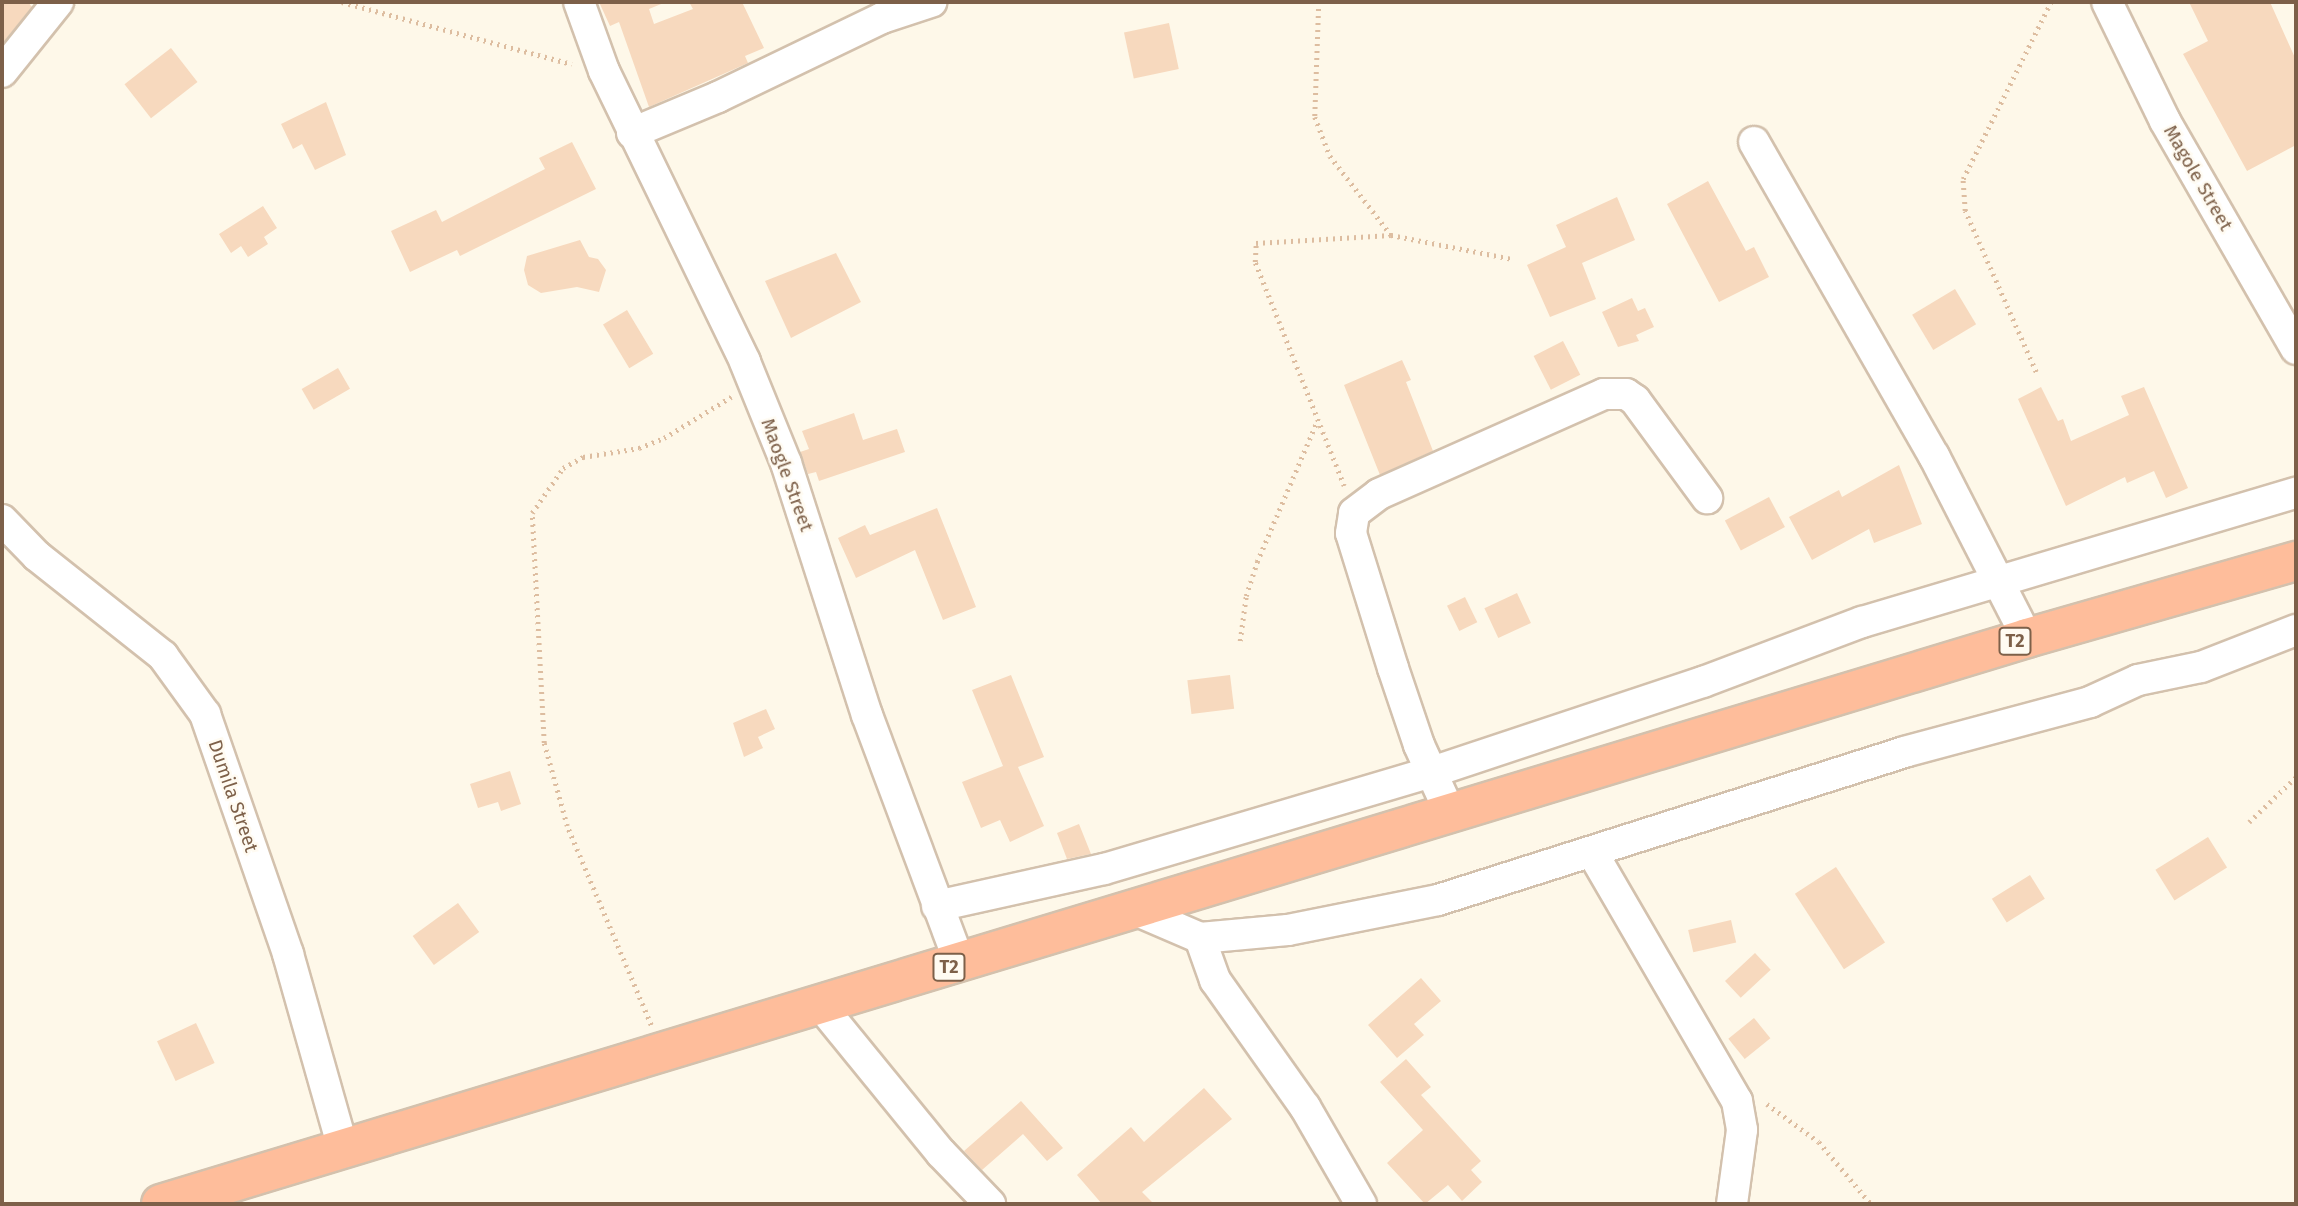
<!DOCTYPE html>
<html>
<head>
<meta charset="utf-8">
<style>
  body { margin:0 }
  #map { position:relative; width:2298px; height:1206px; overflow:hidden; background:#fef8e9; font-family:"Fira Sans",sans-serif }
  div>[style] { position:absolute }
  .building>* { inset:0; background:#f7d9be; transform-origin:0 0 }
  .path>* { height:4.5px; margin-top:-2.25px; transform-origin:0; background:repeating-linear-gradient(90deg,#ddbda0 0 2px,transparent 0 7px) }
  .roads { filter:drop-shadow(2px 0 #d3c1ad) drop-shadow(-2px 0 #d3c1ad) drop-shadow(0 2px #d3c1ad) drop-shadow(0 -2px #d3c1ad) }
  .street>* { height:30px; margin:-15px; padding:0 15px; transform-origin:15px; border-radius:15px; background:#fff }
  .highway>* { height:38px; margin:-19px; padding:0 19px; transform-origin:19px; border-radius:19px; background:#febd9b }
  span { translate:-50% -50%; white-space:nowrap; text-align:center; line-height:1.15; -webkit-text-stroke:5px #fffbf2; paint-order:stroke }
  .shield-label span { padding:2px 5px; background:#fffbf2; border:2px solid; border-radius:5px; -webkit-text-stroke-width:0 }
  .shield-label { font-size:18px; color:#7d6049; font-weight:700 }
  .street-label { font-size:19px; color:#7d6049 }
  .frame { position:absolute; inset:0; border:4px solid #7d6049; pointer-events:none }
</style>
</head>
<body>
<div id="map">
  <div class="building">
    <i style="clip-path:polygon(2px 2px,28px 2px,32px 7px,2px 44px)"></i>
    <i style="clip-path:polygon(599px 2px,666px 2px,649px 9px,654px 24px,693px 9px,689px 2px,742px 2px,764px 48px,745px 56px,748px 63px,649px 107px,619px 22px,610px 26px)"></i>
    <i style="clip-path:polygon(2189px 2px,2270px 2px,2296px 60px,2296px 145px,2247px 171px,2183px 54px,2208px 41px)"></i>
    <i style="left:1169px;top:23px;width:47px;height:46px;rotate:78deg"></i>
    <i style="left:171px;top:48px;width:43px;height:59px;rotate:52deg"></i>
    <i style="clip-path:polygon(326px 102px,346px 155px,315px 170px,302px 144px,293px 149px,281px 124px)"></i>
    <i style="clip-path:polygon(572px 142px,596px 189px,460px 256px,457px 250px,410px 272px,391px 231px,436px 210px,442px 222px,545px 169px,539px 158px)"></i>
    <i style="clip-path:polygon(1708px 181px,1746px 251px,1754px 247px,1769px 277px,1719px 302px,1667px 204px)"></i>
    <i style="clip-path:polygon(1617px 197px,1635px 240px,1582px 263px,1596px 299px,1550px 317px,1527px 265px,1566px 247px,1556px 225px)"></i>
    <i style="clip-path:polygon(263px 206px,277px 228px,264px 237px,268px 244px,248px 257px,241px 246px,231px 253px,219px 234px)"></i>
    <i style="clip-path:polygon(580px 240px,589px 257px,598px 259px,606px 270px,599px 292px,577px 287px,541px 293px,528px 285px,524px 270px,527px 256px)"></i>
    <i style="clip-path:polygon(836px 253px,861px 302px,791px 338px,765px 281px)"></i>
    <i style="left:1955px;top:289px;width:41px;height:50px;rotate:59deg"></i>
    <i style="clip-path:polygon(1632px 298px,1638px 311px,1645px 308px,1654px 327px,1636px 335px,1639px 341px,1618px 347px,1602px 312px)"></i>
    <i style="left:627px;top:310px;width:51px;height:28px;rotate:59deg"></i>
    <i style="left:1563px;top:341px;width:38px;height:33px;rotate:63deg"></i>
    <i style="clip-path:polygon(1402px 360px,1411px 380px,1406px 382px,1433px 451px,1380px 475px,1344px 385px)"></i>
    <i style="left:338px;top:368px;width:24px;height:42px;rotate:60deg"></i>
    <i style="clip-path:polygon(2041px 387px,2058px 421px,2063px 419px,2071px 441px,2129px 415px,2121px 396px,2144px 387px,2188px 488px,2166px 498px,2154px 471px,2127px 483px,2125px 477px,2066px 506px,2018px 399px)"></i>
    <i style="clip-path:polygon(854px 413px,863px 440px,897px 429px,905px 452px,819px 481px,816px 472px,808px 474px,800px 452px,809px 449px,802px 431px)"></i>
    <i style="clip-path:polygon(1899px 465px,1922px 524px,1874px 543px,1869px 529px,1812px 560px,1789px 517px,1839px 490px,1842px 497px)"></i>
    <i style="left:1769px;top:497px;width:34px;height:50px;rotate:62deg"></i>
    <i style="clip-path:polygon(937px 508px,976px 607px,943px 620px,915px 550px,856px 578px,838px 538px,865px 525px,870px 535px)"></i>
    <i style="left:1517px;top:593px;width:33px;height:36px;rotate:65deg"></i>
    <i style="left:1465px;top:597px;width:28px;height:20px;rotate:64deg"></i>
    <i style="clip-path:polygon(1011px 675px,1044px 757px,1018px 767px,1044px 826px,1010px 842px,1000px 820px,981px 828px,962px 782px,1003px 766px,972px 690px)"></i>
    <i style="left:1230px;top:675px;width:34px;height:43px;rotate:83deg"></i>
    <i style="clip-path:polygon(766px 709px,775px 729px,758px 737px,763px 748px,744px 757px,733px 723px)"></i>
    <i style="clip-path:polygon(510px 771px,521px 804px,501px 811px,498px 802px,478px 808px,470px 784px)"></i>
    <i style="clip-path:polygon(1079px 824px,1091px 854px,1067px 859px,1057px 833px)"></i>
    <i style="left:2208px;top:837px;width:36px;height:62px;rotate:58deg"></i>
    <i style="left:1836px;top:867px;width:90px;height:49px;rotate:57deg"></i>
    <i style="left:2030px;top:875px;width:28px;height:45px;rotate:58deg"></i>
    <i style="left:458px;top:903px;width:36px;height:56px;rotate:54deg"></i>
    <i style="left:1731px;top:920px;width:23px;height:44px;rotate:77deg"></i>
    <i style="left:1755px;top:953px;width:23px;height:41px;rotate:47deg"></i>
    <i style="clip-path:polygon(1421px 978px,1441px 1001px,1414px 1024px,1424px 1035px,1397px 1058px,1368px 1025px)"></i>
    <i style="left:1754px;top:1018px;width:26px;height:33px;rotate:51deg"></i>
    <i style="left:196px;top:1023px;width:44px;height:43px;rotate:65deg"></i>
    <i style="clip-path:polygon(1406px 1059px,1431px 1087px,1421px 1095px,1481px 1161px,1471px 1170px,1482px 1182px,1462px 1201px,1448px 1185px,1425px 1204px,1387px 1163px,1423px 1130px,1380px 1082px)"></i>
    <i style="clip-path:polygon(1204px 1088px,1232px 1119px,1142px 1192px,1154px 1204px,1102px 1204px,1077px 1175px,1131px 1127px,1144px 1142px)"></i>
    <i style="clip-path:polygon(1021px 1101px,1063px 1148px,1047px 1161px,1023px 1134px,982px 1170px,964px 1151px)"></i>
  </div>
  <div class="path">
    <i style="left:342px;top:2px;width:238px;rotate:15.1deg"></i>
    <i style="left:1319px;top:2px;width:115px;rotate:92deg"></i>
    <i style="left:1315px;top:117px;width:42px;rotate:69deg"></i>
    <i style="left:1330px;top:156px;width:100px;rotate:52.3deg"></i>
    <i style="left:2036px;top:372px;width:176px;rotate:-113.8deg"></i>
    <i style="left:1965px;top:211px;width:32px;rotate:-94deg"></i>
    <i style="left:1963px;top:179px;width:198px;rotate:-63.6deg"></i>
    <i style="left:1344px;top:486px;width:241px;rotate:-111.7deg"></i>
    <i style="left:1255px;top:262px;width:19px;rotate:-87deg"></i>
    <i style="left:1256px;top:243px;width:135px;rotate:-3.4deg"></i>
    <i style="left:1391px;top:235px;width:123px;rotate:11.2deg"></i>
    <i style="left:1240px;top:641px;width:45px;rotate:-82.4deg"></i>
    <i style="left:1246px;top:596px;width:36px;rotate:-72deg"></i>
    <i style="left:1257px;top:562px;width:153px;rotate:-66.9deg"></i>
    <i style="left:2249px;top:822px;width:65px;rotate:-43.8deg"></i>
    <i style="left:651px;top:1025px;width:216px;rotate:-112.9deg"></i>
    <i style="left:567px;top:826px;width:86px;rotate:-105.5deg"></i>
    <i style="left:544px;top:743px;width:230px;rotate:-93deg"></i>
    <i style="left:532px;top:513px;width:55px;rotate:-55.4deg"></i>
    <i style="left:563px;top:468px;width:23px;rotate:-29deg"></i>
    <i style="left:583px;top:457px;width:57px;rotate:-9.1deg"></i>
    <i style="left:639px;top:448px;width:27px;rotate:-22deg"></i>
    <i style="left:664px;top:438px;width:79px;rotate:-31.5deg"></i>
    <i style="left:1767px;top:1104px;width:64px;rotate:36.2deg"></i>
    <i style="left:1819px;top:1142px;width:81px;rotate:50deg"></i>
  </div>
  <div class="roads">
    <div class="street">
      <i style="left:579px;top:2px;width:73px;rotate:70.1deg"></i>
      <i style="left:604px;top:71px;width:323px;rotate:64.1deg"></i>
      <i style="left:745px;top:362px;width:109px;rotate:67.9deg"></i>
      <i style="left:786px;top:463px;width:265px;rotate:72.2deg"></i>
      <i style="left:867px;top:715px;width:266px;rotate:69.5deg"></i>
      <i style="left:2107px;top:2px;width:132px;rotate:64deg"></i>
      <i style="left:2165px;top:121px;width:263px;rotate:60.1deg"></i>
      <i style="left:2px;top:72px;width:90px;rotate:-51.3deg"></i>
      <i style="left:632px;top:133px;width:93px;rotate:-22.7deg"></i>
      <i style="left:718px;top:97px;width:182px;rotate:-25.7deg"></i>
      <i style="left:882px;top:18px;width:52px;rotate:-18.1deg"></i>
      <i style="left:1754px;top:142px;width:362px;rotate:60.2deg"></i>
      <i style="left:1934px;top:456px;width:204px;rotate:62.9deg"></i>
      <i style="left:2px;top:520px;width:50px;rotate:45.8deg"></i>
      <i style="left:37px;top:556px;width:161px;rotate:38.4deg"></i>
      <i style="left:163px;top:656px;width:72px;rotate:54.1deg"></i>
      <i style="left:205px;top:714px;width:254px;rotate:70.9deg"></i>
      <i style="left:288px;top:954px;width:203px;rotate:74.2deg"></i>
      <i style="left:1451px;top:815px;width:77px;rotate:-114.6deg"></i>
      <i style="left:1419px;top:745px;width:81px;rotate:-108.7deg"></i>
      <i style="left:1393px;top:668px;width:141px;rotate:-107.3deg"></i>
      <i style="left:1351px;top:533px;width:20px;rotate:-81deg"></i>
      <i style="left:1354px;top:513px;width:31px;rotate:-37deg"></i>
      <i style="left:1379px;top:494px;width:246px;rotate:-24deg"></i>
      <i style="left:1604px;top:394px;width:22px"></i>
      <i style="left:1626px;top:394px;width:11px;rotate:34deg"></i>
      <i style="left:1635px;top:400px;width:122px;rotate:53.7deg"></i>
      <i style="left:1592px;top:852px;width:288px;rotate:59.8deg"></i>
      <i style="left:1737px;top:1101px;width:29px;rotate:80deg"></i>
      <i style="left:1742px;top:1130px;width:75px;rotate:97.7deg"></i>
      <i style="left:937px;top:906px;width:171px;rotate:-12.5deg"></i>
      <i style="left:1104px;top:869px;width:342px;rotate:-16.5deg"></i>
      <i style="left:1432px;top:772px;width:286px;rotate:-18.4deg"></i>
      <i style="left:1703px;top:682px;width:170px;rotate:-20.7deg"></i>
      <i style="left:1862px;top:622px;width:453px;rotate:-16.6deg"></i>
      <i style="left:1135px;top:910px;width:71px;rotate:23.3deg"></i>
      <i style="left:1200px;top:938px;width:88px;rotate:-5.2deg"></i>
      <i style="left:1288px;top:930px;width:153px;rotate:-11.3deg"></i>
      <i style="left:1438px;top:900px;width:489px;rotate:-17.6deg"></i>
      <i style="left:1904px;top:752px;width:193px;rotate:-15deg"></i>
      <i style="left:2090px;top:702px;width:53px;rotate:-24.6deg"></i>
      <i style="left:2138px;top:680px;width:64px;rotate:-11.7deg"></i>
      <i style="left:2201px;top:667px;width:102px;rotate:-21.3deg"></i>
      <i style="left:1200px;top:938px;width:45px;rotate:70.3deg"></i>
      <i style="left:1215px;top:980px;width:156px;rotate:54.7deg"></i>
      <i style="left:1305px;top:1107px;width:112px;rotate:60deg"></i>
      <i style="left:821px;top:1006px;width:190px;rotate:50.8deg"></i>
      <i style="left:941px;top:1153px;width:71px;rotate:46.1deg"></i>
    </div>
    <div class="highway">
      <i style="left:161px;top:1204px;width:1950px;rotate:-16.87deg"></i>
      <i style="left:2027px;top:638px;width:280px;rotate:-16deg"></i>
    </div>
  </div>
  <div class="shield-label">
    <span style="left:2015px;top:641px">T2</span>
    <span style="left:949px;top:967px">T2</span>
  </div>
  <div class="street-label">
    <span style="left:2198px;top:178px;rotate:60deg">Magole Street</span>
    <span style="left:787px;top:475px;rotate:70deg">Maogle Street</span>
    <span style="left:233px;top:796px;rotate:71deg">Dumila Street</span>
  </div>
  <div class="frame"></div>
</div>
</body>
</html>
